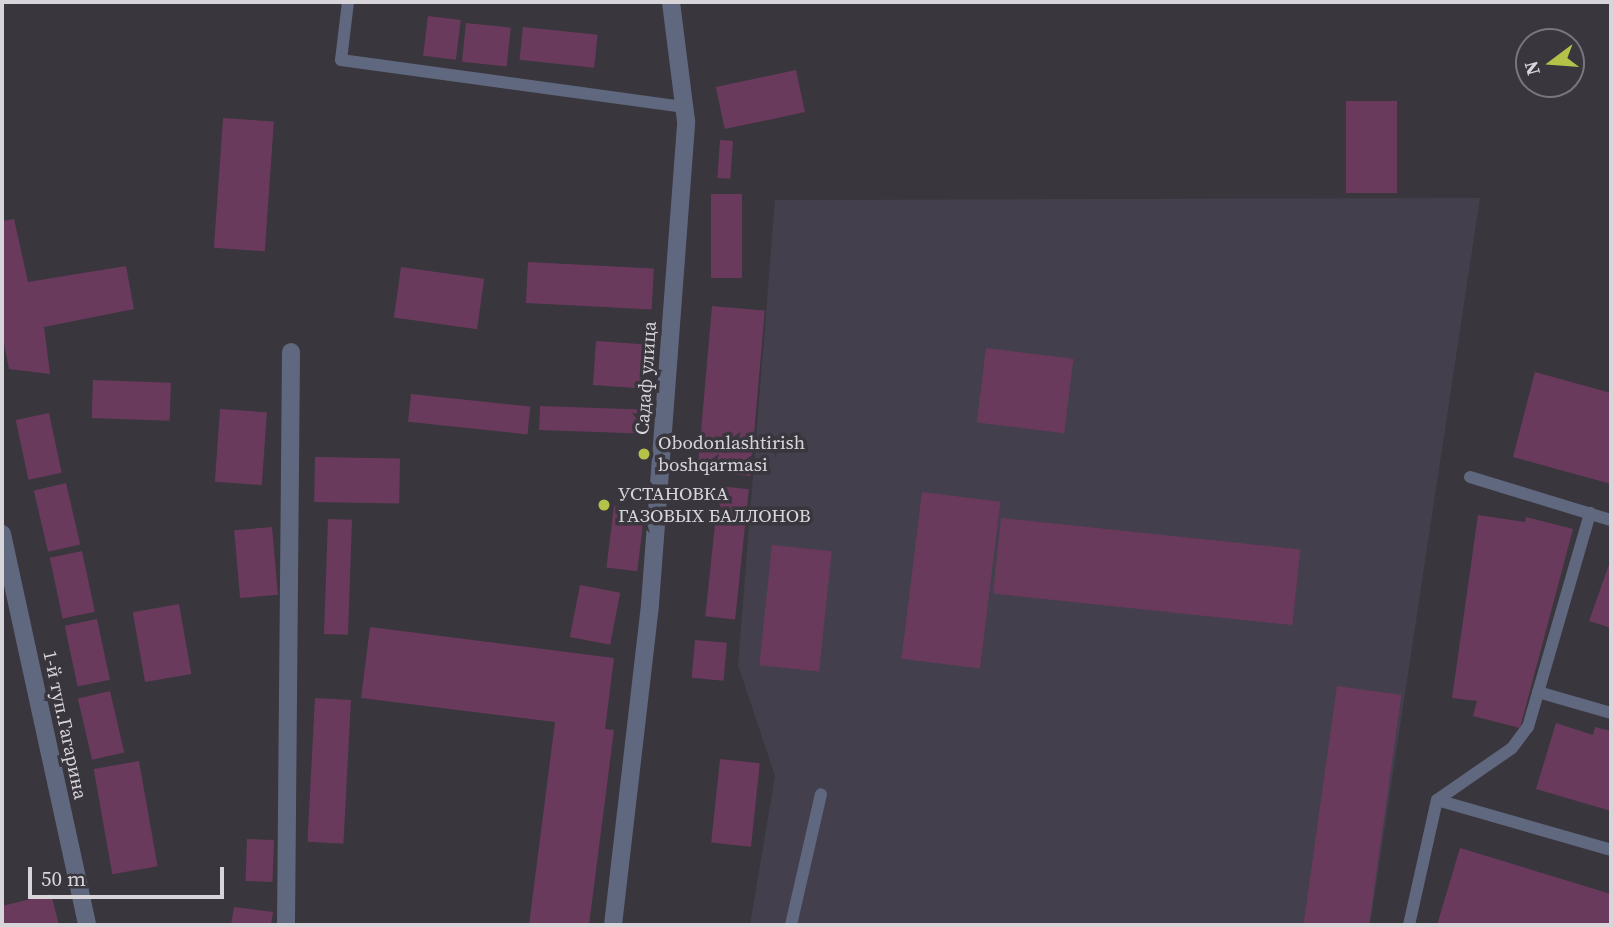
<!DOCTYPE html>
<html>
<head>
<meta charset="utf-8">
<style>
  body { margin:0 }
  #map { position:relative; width:1613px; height:927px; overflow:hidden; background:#39363d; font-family:"Source Serif 4",serif }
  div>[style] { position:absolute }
  .built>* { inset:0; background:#443f4c }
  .building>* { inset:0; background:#6a3a5d; transform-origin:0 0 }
  .service>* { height:12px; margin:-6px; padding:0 6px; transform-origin:6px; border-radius:6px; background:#60687f }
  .minor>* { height:18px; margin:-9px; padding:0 9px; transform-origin:9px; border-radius:9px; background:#60687f }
  .dots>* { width:19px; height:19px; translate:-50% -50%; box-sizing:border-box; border:4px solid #39363d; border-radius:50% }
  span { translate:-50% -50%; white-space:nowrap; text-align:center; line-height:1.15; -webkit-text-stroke:7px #39363d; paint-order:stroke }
  .street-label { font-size:19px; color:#d7d5da }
  .poi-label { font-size:19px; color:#d7d5da }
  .left { translate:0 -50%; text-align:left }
  .frame { position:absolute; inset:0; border:4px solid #d7d5da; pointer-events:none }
  .north { position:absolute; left:1515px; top:28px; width:70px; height:70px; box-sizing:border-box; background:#39363d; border:2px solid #78767c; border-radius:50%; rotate:254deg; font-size:19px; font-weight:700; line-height:28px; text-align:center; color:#d7d5da }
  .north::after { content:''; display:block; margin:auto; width:24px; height:32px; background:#b4c24a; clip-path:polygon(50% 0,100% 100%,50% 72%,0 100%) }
  .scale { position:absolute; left:28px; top:867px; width:196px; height:32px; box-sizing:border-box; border:4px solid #d7d5da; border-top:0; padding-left:9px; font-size:21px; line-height:24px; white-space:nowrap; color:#d7d5da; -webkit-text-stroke:5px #39363d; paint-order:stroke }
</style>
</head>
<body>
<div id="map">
  <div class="built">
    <i style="clip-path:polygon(1480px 198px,1370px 925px,750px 925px,775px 776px,738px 665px,775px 200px)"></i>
  </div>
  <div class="building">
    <i style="left:428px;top:16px;width:33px;height:40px;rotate:7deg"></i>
    <i style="left:466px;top:23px;width:45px;height:39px;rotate:6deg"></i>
    <i style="left:523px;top:27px;width:75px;height:33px;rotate:6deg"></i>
    <i style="left:796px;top:70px;width:43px;height:82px;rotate:78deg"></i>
    <i style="left:1346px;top:101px;width:51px;height:92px"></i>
    <i style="left:223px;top:118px;width:51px;height:130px;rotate:4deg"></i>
    <i style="left:720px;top:140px;width:13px;height:38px;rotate:4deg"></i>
    <i style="left:711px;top:194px;width:31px;height:84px"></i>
    <i style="clip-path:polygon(14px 219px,28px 282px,126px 266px,134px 309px,44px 327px,50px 374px,9px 369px,2px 333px,2px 221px)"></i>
    <i style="left:528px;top:262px;width:126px;height:41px;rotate:3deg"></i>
    <i style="left:401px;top:267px;width:84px;height:51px;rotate:8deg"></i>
    <i style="left:712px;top:306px;width:53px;height:166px;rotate:5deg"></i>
    <i style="left:596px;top:341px;width:54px;height:44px;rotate:4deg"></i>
    <i style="left:986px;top:348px;width:88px;height:75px;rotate:7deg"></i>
    <i style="clip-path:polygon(1535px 372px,1611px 393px,1611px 484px,1513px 457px)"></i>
    <i style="left:93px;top:380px;width:78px;height:38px;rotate:2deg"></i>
    <i style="left:411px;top:394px;width:120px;height:28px;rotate:6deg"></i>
    <i style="left:540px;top:406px;width:101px;height:24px;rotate:2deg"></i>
    <i style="left:220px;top:409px;width:47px;height:73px;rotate:4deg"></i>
    <i style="left:49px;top:413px;width:61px;height:34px;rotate:78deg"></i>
    <i style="left:315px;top:457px;width:85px;height:45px;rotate:1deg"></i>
    <i style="left:66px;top:483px;width:63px;height:33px;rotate:77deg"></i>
    <i style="left:719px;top:486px;width:30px;height:131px;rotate:6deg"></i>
    <i style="left:922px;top:492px;width:79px;height:168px;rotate:7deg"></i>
    <i style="left:614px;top:506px;width:31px;height:62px;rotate:7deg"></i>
    <i style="clip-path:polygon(1478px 515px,1525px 522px,1526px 517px,1573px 529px,1520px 728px,1473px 716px,1477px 701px,1452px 698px)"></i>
    <i style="left:1001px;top:518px;width:301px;height:76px;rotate:6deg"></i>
    <i style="left:328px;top:519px;width:24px;height:115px;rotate:2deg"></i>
    <i style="left:272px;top:527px;width:68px;height:38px;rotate:85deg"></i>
    <i style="left:772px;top:545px;width:60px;height:121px;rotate:6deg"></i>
    <i style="left:82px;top:551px;width:62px;height:33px;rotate:78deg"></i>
    <i style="clip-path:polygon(1611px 559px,1611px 628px,1589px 621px)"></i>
    <i style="left:580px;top:585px;width:41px;height:53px;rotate:11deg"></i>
    <i style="left:179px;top:604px;width:71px;height:47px;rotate:80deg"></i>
    <i style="left:97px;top:619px;width:62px;height:33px;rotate:78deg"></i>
    <i style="clip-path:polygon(370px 627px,614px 658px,605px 729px,614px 730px,589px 925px,529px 925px,555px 722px,361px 698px)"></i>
    <i style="left:695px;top:640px;width:32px;height:38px;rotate:5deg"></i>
    <i style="left:1337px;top:686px;width:65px;height:242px;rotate:8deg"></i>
    <i style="left:110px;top:691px;width:63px;height:33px;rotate:77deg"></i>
    <i style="left:315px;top:698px;width:36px;height:144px;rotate:3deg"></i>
    <i style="clip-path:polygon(1556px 723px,1593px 735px,1595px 727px,1611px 731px,1611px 811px,1536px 789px)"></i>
    <i style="left:720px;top:759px;width:40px;height:84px;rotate:6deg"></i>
    <i style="left:139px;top:761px;width:107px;height:46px;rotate:80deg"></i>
    <i style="left:247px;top:839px;width:27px;height:42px;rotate:2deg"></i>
    <i style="clip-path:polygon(1460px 848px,1611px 894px,1611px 925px,1437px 925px)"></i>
    <i style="clip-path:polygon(51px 894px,59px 925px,2px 925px,2px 906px)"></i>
    <i style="clip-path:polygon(234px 907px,273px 912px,271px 925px,231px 925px)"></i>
  </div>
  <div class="service">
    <i style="left:348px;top:2px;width:58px;rotate:96.9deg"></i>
    <i style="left:341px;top:60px;width:347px;rotate:7.8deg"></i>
    <i style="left:1470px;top:477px;width:147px;rotate:17deg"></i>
    <i style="left:1538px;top:692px;width:76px;rotate:16deg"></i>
    <i style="left:1437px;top:800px;width:91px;rotate:-34.7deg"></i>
    <i style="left:1512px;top:748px;width:26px;rotate:-53deg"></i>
    <i style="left:1528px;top:727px;width:223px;rotate:-73.8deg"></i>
    <i style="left:791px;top:925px;width:134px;rotate:-77.1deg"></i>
    <i style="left:1409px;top:925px;width:128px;rotate:-77.4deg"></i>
    <i style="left:1437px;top:800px;width:181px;rotate:16deg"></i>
  </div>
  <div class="minor">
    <i style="left:2px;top:534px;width:400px;rotate:77.7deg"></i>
    <i style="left:286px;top:925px;width:573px;rotate:-89.5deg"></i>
    <i style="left:613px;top:925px;width:323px;rotate:-83.4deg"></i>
    <i style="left:650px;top:604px;width:484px;rotate:-85.7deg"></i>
    <i style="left:686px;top:121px;width:120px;rotate:-97.2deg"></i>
  </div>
  <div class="dots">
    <i style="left:644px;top:454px;background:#b4c24a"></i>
    <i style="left:604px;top:505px;background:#b4c24a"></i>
  </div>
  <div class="street-label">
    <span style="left:646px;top:378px;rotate:-86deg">Садаф улица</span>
    <span style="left:65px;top:725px;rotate:78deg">1-й туп.Гагарина</span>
  </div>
  <div class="poi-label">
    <span class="left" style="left:658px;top:454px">Obodonlashtirish<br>boshqarmasi</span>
    <span class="left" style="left:618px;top:505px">УСТАНОВКА<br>ГАЗОВЫХ БАЛЛОНОВ</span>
  </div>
  <div class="frame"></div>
  <div class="north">N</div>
  <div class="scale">50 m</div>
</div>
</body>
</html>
